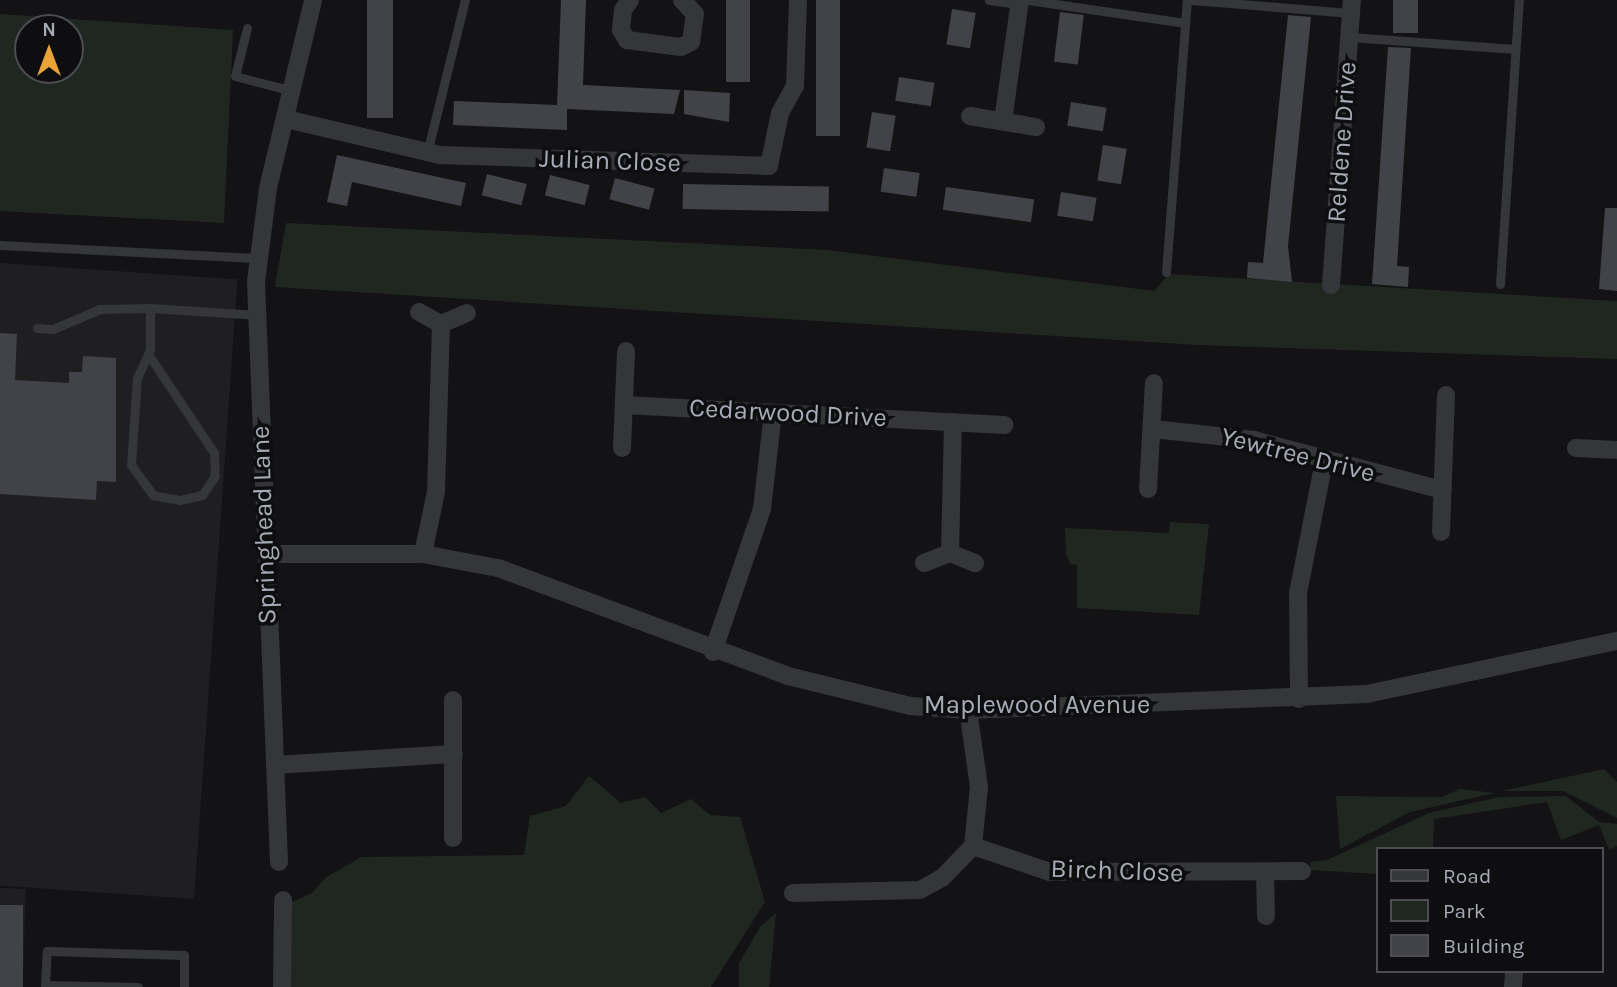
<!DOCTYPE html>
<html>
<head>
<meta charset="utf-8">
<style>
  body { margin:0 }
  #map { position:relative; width:1617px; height:987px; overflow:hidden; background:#131315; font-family:Karla,sans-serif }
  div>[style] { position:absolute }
  .built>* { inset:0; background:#1f1f22; transform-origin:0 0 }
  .green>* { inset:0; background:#202720 }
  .building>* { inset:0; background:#424348; transform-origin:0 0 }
  .lane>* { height:9px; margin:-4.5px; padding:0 4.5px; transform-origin:4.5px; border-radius:4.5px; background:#34363a }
  .street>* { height:18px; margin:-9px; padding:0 9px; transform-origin:9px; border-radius:9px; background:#34363a }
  span { translate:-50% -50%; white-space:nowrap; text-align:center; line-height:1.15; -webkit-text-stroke:7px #0e0e10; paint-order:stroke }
  .street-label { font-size:26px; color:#a6abb5 }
  .legend { position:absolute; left:1376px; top:847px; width:228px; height:126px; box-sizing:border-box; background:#0e0e10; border:2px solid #4b4d52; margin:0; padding:9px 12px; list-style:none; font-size:21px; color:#a6abb5 }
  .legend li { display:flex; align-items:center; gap:14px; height:35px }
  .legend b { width:35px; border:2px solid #4b4d52 }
  .north { position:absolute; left:14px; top:14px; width:70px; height:70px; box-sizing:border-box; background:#0e0e10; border:2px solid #4b4d52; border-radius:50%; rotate:0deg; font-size:19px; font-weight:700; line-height:28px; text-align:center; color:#a6abb5 }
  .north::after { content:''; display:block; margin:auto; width:24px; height:32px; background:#e8a438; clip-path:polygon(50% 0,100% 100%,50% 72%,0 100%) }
</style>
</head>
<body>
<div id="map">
  <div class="built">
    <i style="left:0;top:263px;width:238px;height:621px;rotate:4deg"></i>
    <i style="left:0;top:888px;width:26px;height:99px;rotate:2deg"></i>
  </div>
  <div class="green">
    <i style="clip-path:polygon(evenodd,0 14px,233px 30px,224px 223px,0 211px,0 14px,28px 28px,70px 28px,70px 70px,28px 70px,28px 28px)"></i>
    <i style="clip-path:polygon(286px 223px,827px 250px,1155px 291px,1168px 274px,1617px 301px,1617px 359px,1198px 345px,275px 287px)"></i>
    <i style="clip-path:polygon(1170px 522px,1209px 524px,1199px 615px,1077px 608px,1077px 565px,1070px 564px,1066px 554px,1065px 528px,1169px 533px)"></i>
    <i style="clip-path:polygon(1604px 769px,1617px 782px,1617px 818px,1563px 791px,1502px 791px)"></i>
    <i style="clip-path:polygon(589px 776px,621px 803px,645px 797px,661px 813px,691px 799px,710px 815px,740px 817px,765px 902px,711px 987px,288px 987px,288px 904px,312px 893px,326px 877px,362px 857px,524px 855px,530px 816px,566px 806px)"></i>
    <i style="clip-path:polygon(1460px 789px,1495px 793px,1410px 812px,1340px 849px,1336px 796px,1441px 797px)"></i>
    <i style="clip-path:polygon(1566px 796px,1599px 822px,1617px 824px,1617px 846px,1609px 850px,1599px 825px,1561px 840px,1547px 802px,1434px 819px,1433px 849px,1377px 849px,1377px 874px,1311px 870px,1310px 862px,1327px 860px,1429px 813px,1499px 797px)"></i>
    <i style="clip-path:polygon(776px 913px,769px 987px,739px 987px,739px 963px,760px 927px)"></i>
  </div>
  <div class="building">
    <i style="left:367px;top:0;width:26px;height:118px"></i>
    <i style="clip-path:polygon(561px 0,586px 0,583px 85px,680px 90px,674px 114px,567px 109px,567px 130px,453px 125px,454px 101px,557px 105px)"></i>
    <i style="left:726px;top:0;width:24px;height:82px"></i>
    <i style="left:816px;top:0;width:24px;height:136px"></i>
    <i style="left:1393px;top:0;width:25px;height:33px"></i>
    <i style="left:952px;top:9px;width:24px;height:36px;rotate:9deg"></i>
    <i style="left:1060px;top:12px;width:24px;height:50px;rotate:7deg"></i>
    <i style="clip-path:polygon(1288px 15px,1311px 17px,1288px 246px,1292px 282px,1247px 278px,1248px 262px,1263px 263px)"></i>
    <i style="clip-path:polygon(1388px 47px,1411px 48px,1397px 266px,1409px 267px,1408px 287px,1372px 284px)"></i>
    <i style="left:899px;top:77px;width:36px;height:24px;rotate:9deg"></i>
    <i style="clip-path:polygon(684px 90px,730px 93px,729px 122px,684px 114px)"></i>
    <i style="left:1071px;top:102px;width:36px;height:24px;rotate:9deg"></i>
    <i style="left:872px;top:112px;width:24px;height:36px;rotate:9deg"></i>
    <i style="left:1103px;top:145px;width:24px;height:36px;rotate:9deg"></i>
    <i style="clip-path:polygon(337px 155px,466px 183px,461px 206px,352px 182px,347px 206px,327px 202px)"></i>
    <i style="left:884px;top:168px;width:36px;height:24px;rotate:8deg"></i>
    <i style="left:487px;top:174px;width:41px;height:22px;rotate:14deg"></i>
    <i style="left:550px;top:175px;width:41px;height:21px;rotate:14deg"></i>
    <i style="left:615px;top:178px;width:41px;height:22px;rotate:15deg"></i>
    <i style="left:683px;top:184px;width:146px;height:25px;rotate:1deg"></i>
    <i style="left:946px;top:187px;width:89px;height:23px;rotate:8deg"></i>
    <i style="left:1061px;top:192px;width:36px;height:24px;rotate:9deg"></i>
    <i style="clip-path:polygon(1605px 208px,1617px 208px,1617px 291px,1599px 289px)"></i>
    <i style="clip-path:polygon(0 333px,17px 334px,15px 380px,69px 383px,69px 372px,82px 372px,83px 356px,116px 358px,116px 482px,97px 481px,96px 500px,0 494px)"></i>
    <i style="left:0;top:905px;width:23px;height:82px"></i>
  </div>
  <div class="lane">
    <i style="left:989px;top:0;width:30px;rotate:8deg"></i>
    <i style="left:1028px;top:0;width:159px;rotate:8.3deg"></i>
    <i style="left:1192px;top:0;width:160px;rotate:4.7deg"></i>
    <i style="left:247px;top:28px;width:49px;rotate:104deg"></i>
    <i style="left:235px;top:76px;width:59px;rotate:14.7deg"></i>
    <i style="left:1350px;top:37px;width:165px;rotate:4.2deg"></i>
    <i style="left:427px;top:153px;width:158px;rotate:-76.1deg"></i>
    <i style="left:0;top:245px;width:258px;rotate:2.9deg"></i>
    <i style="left:1166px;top:272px;width:273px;rotate:-85.6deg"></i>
    <i style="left:1500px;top:284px;width:285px;rotate:-86.2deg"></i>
    <i style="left:37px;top:328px;width:16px;rotate:4deg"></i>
    <i style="left:53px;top:329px;width:51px;rotate:-23.1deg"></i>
    <i style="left:100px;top:309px;width:50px;rotate:-1.1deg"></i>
    <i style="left:148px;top:354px;width:119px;rotate:56.3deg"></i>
    <i style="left:214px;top:453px;width:23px;rotate:88deg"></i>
    <i style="left:215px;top:476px;width:23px;rotate:124deg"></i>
    <i style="left:202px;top:495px;width:23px;rotate:167deg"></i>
    <i style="left:180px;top:500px;width:27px;rotate:-170deg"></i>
    <i style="left:153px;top:495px;width:37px;rotate:-126deg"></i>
    <i style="left:131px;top:465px;width:87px;rotate:-86.1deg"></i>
    <i style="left:137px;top:378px;width:26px;rotate:-65deg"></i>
    <i style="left:148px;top:354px;width:5px;rotate:-68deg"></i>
    <i style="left:150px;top:349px;width:41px;rotate:-90deg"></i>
    <i style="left:150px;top:308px;width:107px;rotate:3.7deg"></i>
    <i style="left:138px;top:987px;width:93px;rotate:-178.8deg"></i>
    <i style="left:45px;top:985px;width:34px;rotate:-87deg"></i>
    <i style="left:47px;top:951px;width:137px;rotate:1.7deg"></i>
    <i style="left:184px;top:955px;width:32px;rotate:90deg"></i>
  </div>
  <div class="street">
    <i style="left:630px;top:0;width:12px;rotate:125deg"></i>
    <i style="left:623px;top:10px;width:20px;rotate:96deg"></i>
    <i style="left:621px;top:30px;width:12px;rotate:59deg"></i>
    <i style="left:627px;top:40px;width:54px;rotate:7.4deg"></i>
    <i style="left:681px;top:47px;width:11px;rotate:-27deg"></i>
    <i style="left:691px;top:42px;width:28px;rotate:-82deg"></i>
    <i style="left:695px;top:14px;width:19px;rotate:-133deg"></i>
    <i style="left:970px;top:116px;width:67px;rotate:9.5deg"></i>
    <i style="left:286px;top:119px;width:157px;rotate:13.2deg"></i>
    <i style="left:439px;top:155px;width:330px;rotate:1.9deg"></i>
    <i style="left:769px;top:166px;width:54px;rotate:-78.3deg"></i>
    <i style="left:780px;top:113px;width:31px;rotate:-61deg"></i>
    <i style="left:795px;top:86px;width:86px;rotate:-88deg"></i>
    <i style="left:1003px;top:121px;width:122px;rotate:-82deg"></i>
    <i style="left:1331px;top:285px;width:286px;rotate:-85.8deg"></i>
    <i style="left:419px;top:312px;width:25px;rotate:29deg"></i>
    <i style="left:441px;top:324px;width:28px;rotate:-23deg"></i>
    <i style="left:624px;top:405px;width:381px;rotate:3deg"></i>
    <i style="left:1153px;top:429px;width:102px;rotate:6.2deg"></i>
    <i style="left:1254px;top:440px;width:195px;rotate:14.9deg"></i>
    <i style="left:622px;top:448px;width:97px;rotate:-87.6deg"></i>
    <i style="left:1576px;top:448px;width:41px;rotate:2.8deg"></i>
    <i style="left:1148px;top:489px;width:106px;rotate:-86.8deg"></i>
    <i style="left:1441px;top:532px;width:137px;rotate:-87.9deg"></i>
    <i style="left:950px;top:553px;width:131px;rotate:-88.7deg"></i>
    <i style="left:266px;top:554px;width:157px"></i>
    <i style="left:423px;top:554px;width:76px;rotate:10.6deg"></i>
    <i style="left:498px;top:568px;width:309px;rotate:20.4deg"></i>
    <i style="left:788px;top:676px;width:126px;rotate:13.8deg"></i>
    <i style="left:910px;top:706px;width:58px;rotate:3.9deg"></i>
    <i style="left:968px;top:710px;width:399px;rotate:-2.3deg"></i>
    <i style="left:1367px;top:694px;width:256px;rotate:-12deg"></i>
    <i style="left:423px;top:554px;width:63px;rotate:-78.2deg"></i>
    <i style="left:436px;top:492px;width:168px;rotate:-88.3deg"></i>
    <i style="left:924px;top:563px;width:28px;rotate:-21deg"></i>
    <i style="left:950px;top:553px;width:27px;rotate:22deg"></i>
    <i style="left:713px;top:652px;width:151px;rotate:-71.1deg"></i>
    <i style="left:762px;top:509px;width:97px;rotate:-83.5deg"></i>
    <i style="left:1299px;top:699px;width:106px;rotate:-90.5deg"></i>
    <i style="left:1298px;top:593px;width:134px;rotate:-78.8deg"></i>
    <i style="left:453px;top:700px;width:138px;rotate:90deg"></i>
    <i style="left:275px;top:765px;width:179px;rotate:-3.5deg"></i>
    <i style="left:973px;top:846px;width:81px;rotate:18.7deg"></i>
    <i style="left:1050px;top:872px;width:252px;rotate:-0.2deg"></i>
    <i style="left:279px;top:862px;width:580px;rotate:-92.27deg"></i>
    <i style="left:256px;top:282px;width:95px;rotate:-82.7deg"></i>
    <i style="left:268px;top:188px;width:193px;rotate:-76.5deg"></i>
    <i style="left:1265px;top:873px;width:43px;rotate:88.7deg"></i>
    <i style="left:793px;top:893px;width:127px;rotate:-1.4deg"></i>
    <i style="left:920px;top:890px;width:25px;rotate:-29deg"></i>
    <i style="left:942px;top:878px;width:45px;rotate:-45.9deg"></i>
    <i style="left:973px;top:846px;width:59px;rotate:-84.2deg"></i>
    <i style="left:979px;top:787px;width:78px;rotate:-98.1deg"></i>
    <i style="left:282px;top:987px;width:87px;rotate:-89.3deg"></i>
    <i style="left:1513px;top:987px;width:16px;rotate:-86deg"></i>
  </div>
  <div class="street-label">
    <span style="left:1342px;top:142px;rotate:-86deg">Reldene Drive</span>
    <span style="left:610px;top:161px;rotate:2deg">Julian Close</span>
    <span style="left:788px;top:413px;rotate:3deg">Cedarwood Drive</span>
    <span style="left:1298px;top:455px;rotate:14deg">Yewtree Drive</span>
    <span style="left:264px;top:525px;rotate:-92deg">Springhead Lane</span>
    <span style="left:1037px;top:705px">Maplewood Avenue</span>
    <span style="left:1117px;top:871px;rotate:2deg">Birch Close</span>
  </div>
  <ul class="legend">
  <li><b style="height:9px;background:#34363a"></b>Road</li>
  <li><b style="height:19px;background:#202720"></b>Park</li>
  <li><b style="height:19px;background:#424348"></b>Building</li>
  </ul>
  <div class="north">N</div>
</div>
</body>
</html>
